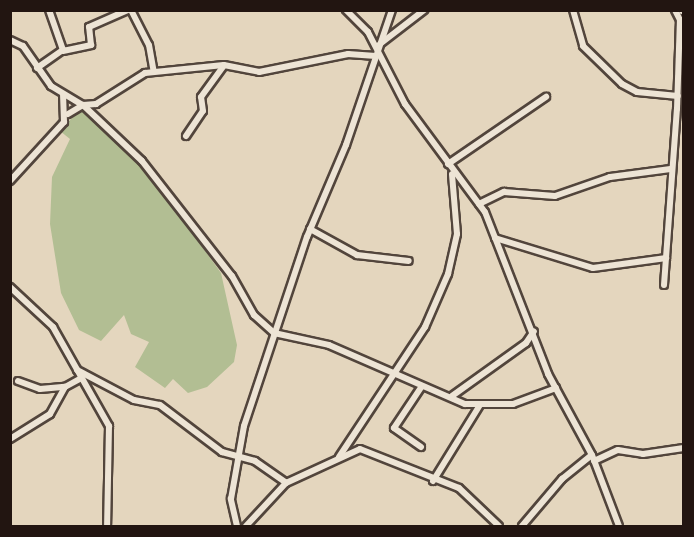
<!DOCTYPE html>
<html>
<head>
<meta charset="utf-8">
<style>
  body { margin:0 }
  #map { position:relative; width:694px; height:537px; overflow:hidden; background:#e4d6be; font-family:Vollkorn,serif }
  div>[style] { position:absolute }
  .green>* { inset:0; background:#b2be93 }
  .roads { filter:drop-shadow(2px 0 #52453c) drop-shadow(-2px 0 #52453c) drop-shadow(0 2px #52453c) drop-shadow(0 -2px #52453c) }
  .minor>* { height:6px; margin:-3px; padding:0 3px; transform-origin:3px; border-radius:3px; background:#ede4d5 }
  span { translate:-50% -50%; white-space:nowrap; text-align:center; line-height:1.15; -webkit-text-stroke:5px #ede4d5; paint-order:stroke }
  .frame { position:absolute; inset:0; border:12px solid #221511; pointer-events:none }
</style>
</head>
<body>
<div id="map">
  <div class="green">
    <i style="clip-path:polygon(82px 107px,150px 174px,221px 273px,237px 345px,234px 362px,207px 387px,188px 393px,173px 379px,165px 388px,135px 367px,149px 342px,131px 334px,124px 315px,101px 341px,79px 330px,61px 293px,50px 224px,52px 177px,70px 139px,60px 131px)"></i>
  </div>
  <div class="roads">
    <div class="minor">
      <i style="left:131px;top:10px;width:39px;rotate:63deg"></i>
      <i style="left:149px;top:45px;width:27px;rotate:80deg"></i>
      <i style="left:346px;top:10px;width:31px;rotate:45deg"></i>
      <i style="left:368px;top:32px;width:81px;rotate:62.8deg"></i>
      <i style="left:405px;top:104px;width:134px;rotate:53.5deg"></i>
      <i style="left:485px;top:212px;width:174px;rotate:68.7deg"></i>
      <i style="left:548px;top:374px;width:92px;rotate:61.5deg"></i>
      <i style="left:592px;top:455px;width:76px;rotate:69.2deg"></i>
      <i style="left:573px;top:10px;width:37px;rotate:74deg"></i>
      <i style="left:583px;top:46px;width:54px;rotate:44.3deg"></i>
      <i style="left:622px;top:84px;width:17px;rotate:28deg"></i>
      <i style="left:637px;top:92px;width:41px;rotate:5.6deg"></i>
      <i style="left:682px;top:11px;width:1px;rotate:-90deg"></i>
      <i style="left:10px;top:40px;width:14px;rotate:25deg"></i>
      <i style="left:23px;top:46px;width:49px;rotate:55deg"></i>
      <i style="left:51px;top:86px;width:37px;rotate:31deg"></i>
      <i style="left:83px;top:105px;width:13px;rotate:-4deg"></i>
      <i style="left:96px;top:104px;width:58px;rotate:-32.3deg"></i>
      <i style="left:145px;top:73px;width:79px;rotate:-5.8deg"></i>
      <i style="left:224px;top:65px;width:36px;rotate:11deg"></i>
      <i style="left:259px;top:72px;width:91px;rotate:-11.4deg"></i>
      <i style="left:348px;top:54px;width:28px;rotate:4deg"></i>
      <i style="left:380px;top:44px;width:56px;rotate:-37.7deg"></i>
      <i style="left:63px;top:51px;width:29px;rotate:-12deg"></i>
      <i style="left:91px;top:45px;width:18px;rotate:-96deg"></i>
      <i style="left:89px;top:27px;width:43px;rotate:-23.6deg"></i>
      <i style="left:37px;top:68px;width:32px;rotate:-35deg"></i>
      <i style="left:63px;top:50px;width:42px;rotate:-109.3deg"></i>
      <i style="left:68px;top:114px;width:17px;rotate:-31deg"></i>
      <i style="left:83px;top:105px;width:81px;rotate:43.5deg"></i>
      <i style="left:142px;top:161px;width:146px;rotate:52deg"></i>
      <i style="left:232px;top:276px;width:45px;rotate:60.6deg"></i>
      <i style="left:254px;top:315px;width:27px;rotate:42deg"></i>
      <i style="left:274px;top:333px;width:56px;rotate:12.3deg"></i>
      <i style="left:329px;top:345px;width:148px;rotate:23.5deg"></i>
      <i style="left:465px;top:404px;width:48px"></i>
      <i style="left:513px;top:404px;width:46px;rotate:-20.4deg"></i>
      <i style="left:186px;top:136px;width:30px;rotate:-56deg"></i>
      <i style="left:203px;top:111px;width:14px;rotate:-98deg"></i>
      <i style="left:201px;top:97px;width:39px;rotate:-54deg"></i>
      <i style="left:448px;top:164px;width:119px;rotate:-34.4deg"></i>
      <i style="left:10px;top:181px;width:80px;rotate:-47.5deg"></i>
      <i style="left:64px;top:122px;width:27px;rotate:-92deg"></i>
      <i style="left:479px;top:204px;width:28px;rotate:-26deg"></i>
      <i style="left:504px;top:192px;width:51px;rotate:4.5deg"></i>
      <i style="left:555px;top:196px;width:58px;rotate:-19.1deg"></i>
      <i style="left:610px;top:177px;width:61px;rotate:-7.6deg"></i>
      <i style="left:310px;top:229px;width:54px;rotate:29deg"></i>
      <i style="left:357px;top:255px;width:52px;rotate:6.6deg"></i>
      <i style="left:495px;top:238px;width:102px;rotate:17deg"></i>
      <i style="left:593px;top:268px;width:74px;rotate:-7.8deg"></i>
      <i style="left:664px;top:285px;width:176px;rotate:-85.8deg"></i>
      <i style="left:677px;top:109px;width:89px;rotate:-88.1deg"></i>
      <i style="left:680px;top:20px;width:11px;rotate:-117deg"></i>
      <i style="left:10px;top:287px;width:59px;rotate:42.9deg"></i>
      <i style="left:53px;top:327px;width:114px;rotate:60.5deg"></i>
      <i style="left:109px;top:426px;width:100px;rotate:91.1deg"></i>
      <i style="left:77px;top:370px;width:64px;rotate:27.8deg"></i>
      <i style="left:134px;top:400px;width:26px;rotate:11deg"></i>
      <i style="left:160px;top:405px;width:78px;rotate:37.2deg"></i>
      <i style="left:222px;top:452px;width:34px;rotate:15deg"></i>
      <i style="left:255px;top:461px;width:38px;rotate:35deg"></i>
      <i style="left:18px;top:381px;width:23px;rotate:20deg"></i>
      <i style="left:40px;top:389px;width:25px;rotate:-5deg"></i>
      <i style="left:452px;top:396px;width:91px;rotate:-35.6deg"></i>
      <i style="left:526px;top:343px;width:14px;rotate:-56deg"></i>
      <i style="left:10px;top:439px;width:47px;rotate:-32deg"></i>
      <i style="left:50px;top:414px;width:31px;rotate:-61deg"></i>
      <i style="left:65px;top:387px;width:18px;rotate:-29deg"></i>
      <i style="left:421px;top:447px;width:33px;rotate:-145deg"></i>
      <i style="left:394px;top:428px;width:50px;rotate:-56.3deg"></i>
      <i style="left:339px;top:457px;width:156px;rotate:-56.5deg"></i>
      <i style="left:425px;top:327px;width:58px;rotate:-66.5deg"></i>
      <i style="left:448px;top:274px;width:41px;rotate:-77.3deg"></i>
      <i style="left:457px;top:234px;width:60px;rotate:-94.8deg"></i>
      <i style="left:594px;top:461px;width:26px;rotate:-25deg"></i>
      <i style="left:618px;top:450px;width:25px;rotate:9deg"></i>
      <i style="left:643px;top:454px;width:41px;rotate:-8.3deg"></i>
      <i style="left:433px;top:481px;width:89px;rotate:-58.3deg"></i>
      <i style="left:237px;top:526px;width:28px;rotate:-103deg"></i>
      <i style="left:231px;top:499px;width:74px;rotate:-79.9deg"></i>
      <i style="left:244px;top:426px;width:199px;rotate:-71.6deg"></i>
      <i style="left:307px;top:237px;width:100px;rotate:-67deg"></i>
      <i style="left:346px;top:145px;width:143px;rotate:-71.2deg"></i>
      <i style="left:246px;top:526px;width:59px;rotate:-47.1deg"></i>
      <i style="left:286px;top:483px;width:81px;rotate:-24.7deg"></i>
      <i style="left:360px;top:449px;width:106px;rotate:21.5deg"></i>
      <i style="left:459px;top:488px;width:55px;rotate:43.5deg"></i>
      <i style="left:522px;top:526px;width:62px;rotate:-49.6deg"></i>
      <i style="left:562px;top:479px;width:38px;rotate:-39deg"></i>
    </div>
  </div>
  <div class="frame"></div>
</div>
</body>
</html>
